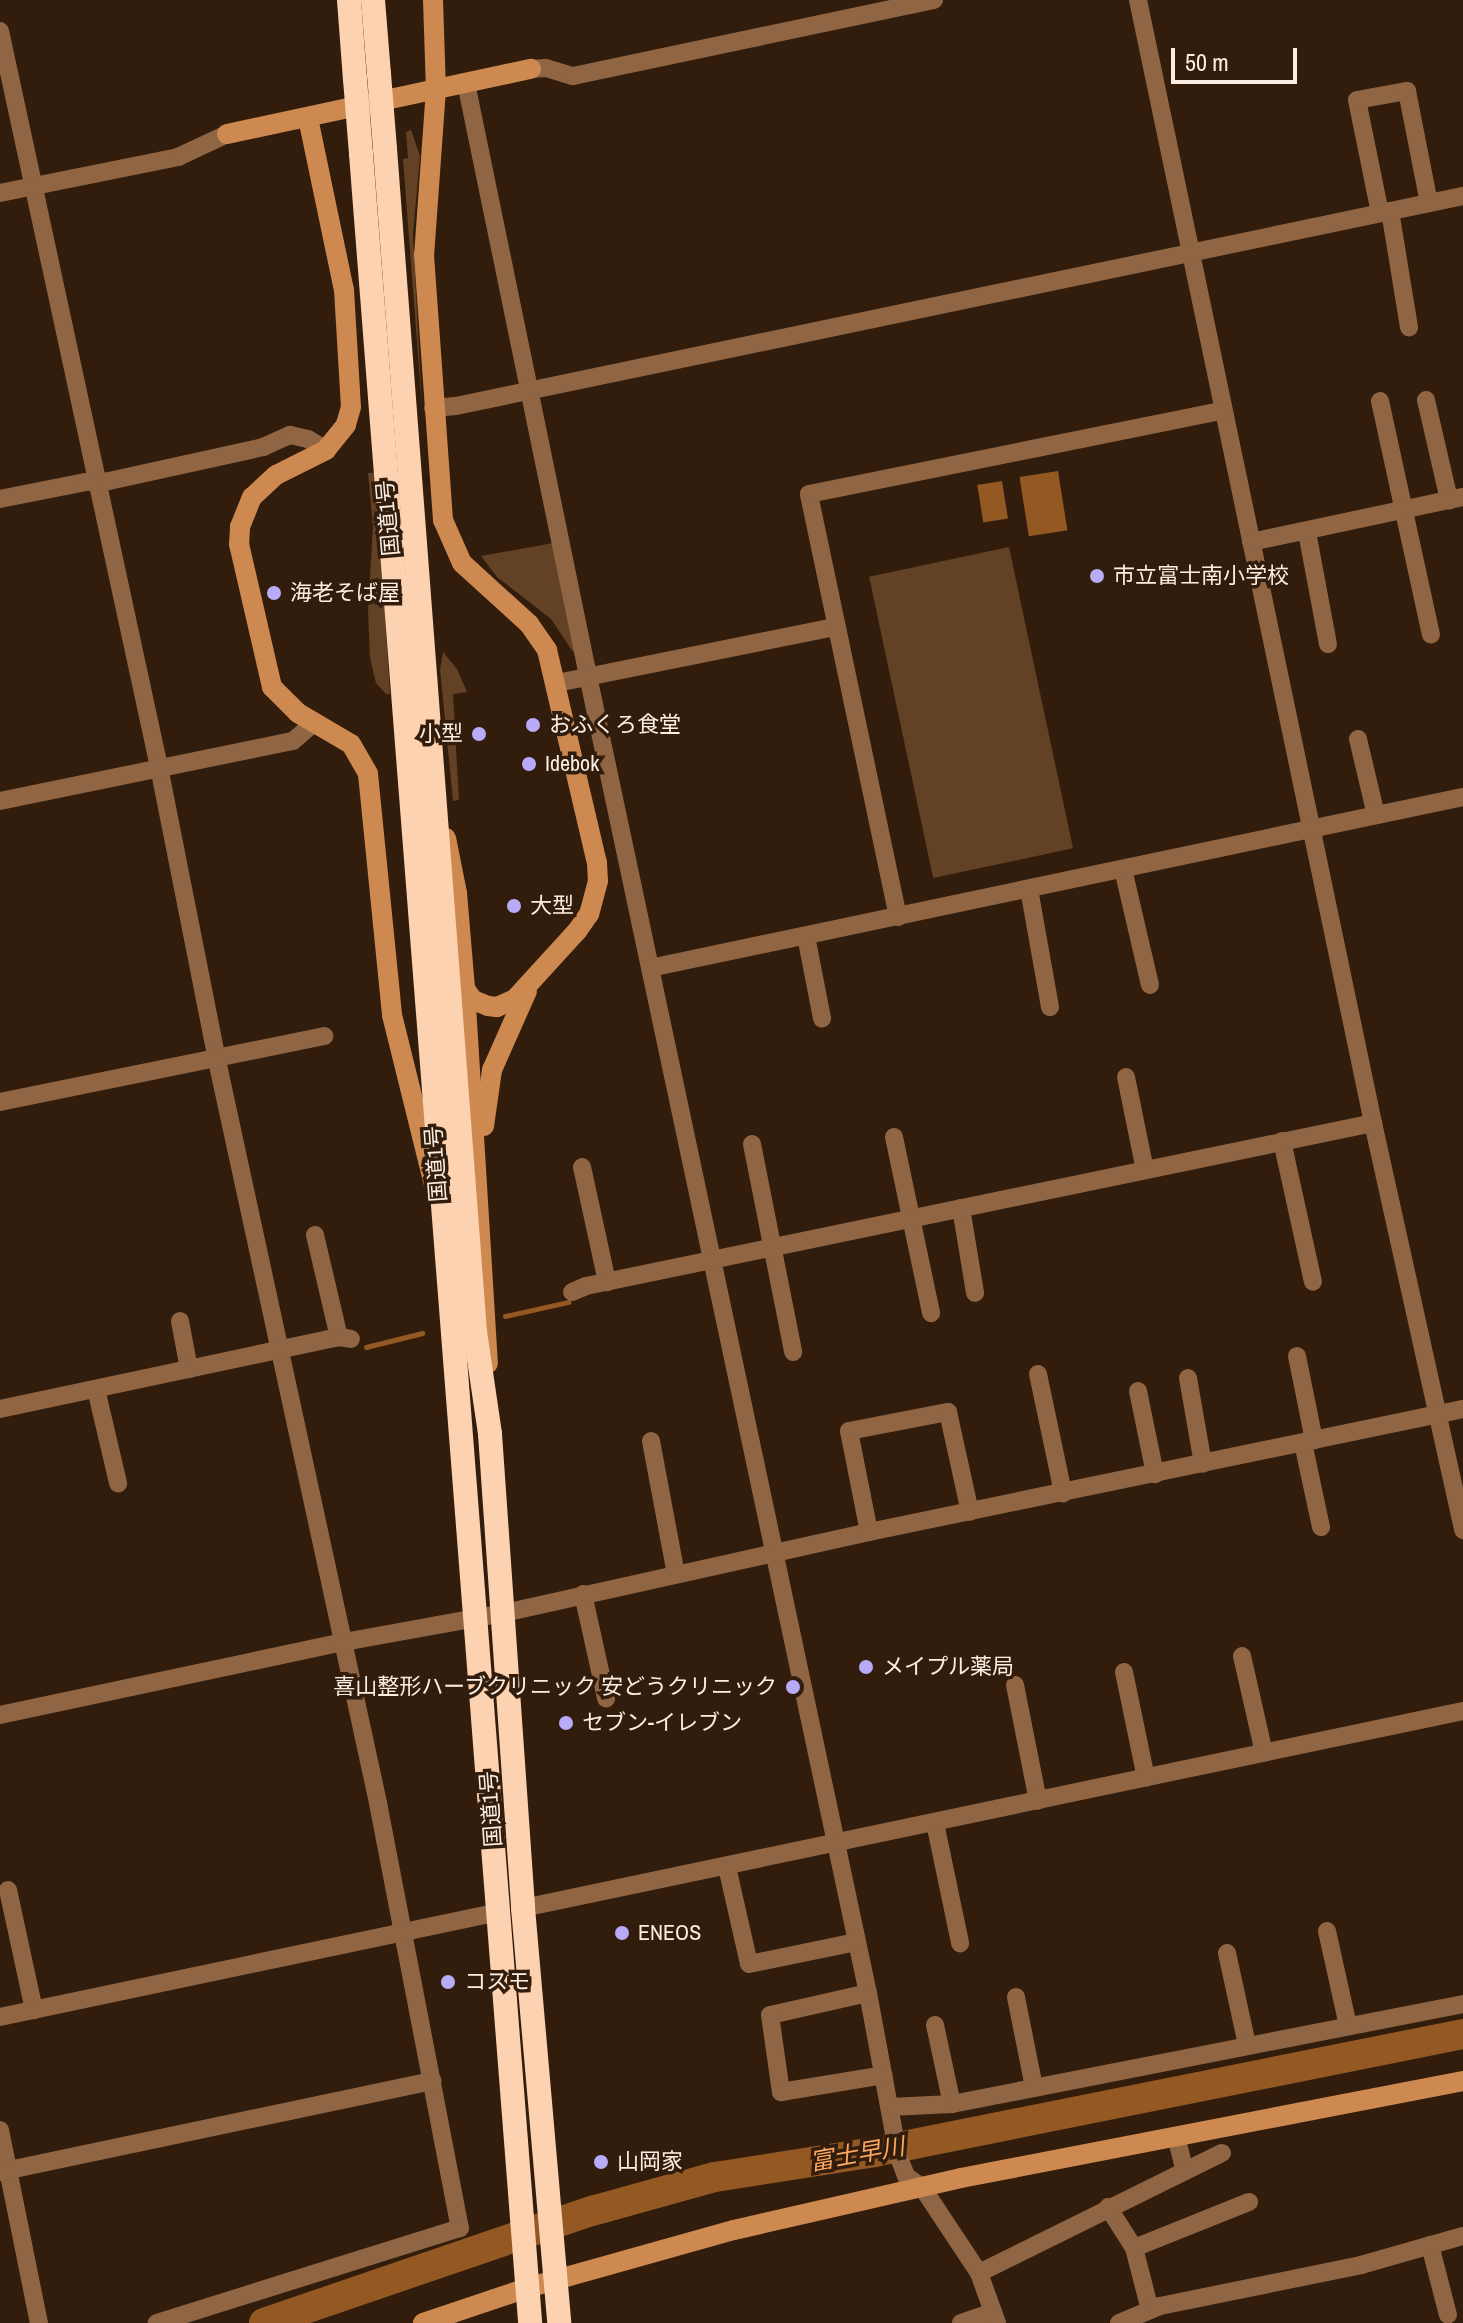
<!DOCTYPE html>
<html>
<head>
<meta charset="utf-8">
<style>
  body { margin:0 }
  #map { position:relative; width:1463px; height:2323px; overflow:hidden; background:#321d0c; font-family:"Archivo Narrow","Noto Sans JP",sans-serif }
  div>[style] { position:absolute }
  .green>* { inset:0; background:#634125; transform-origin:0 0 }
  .water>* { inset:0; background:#945923; transform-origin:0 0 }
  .stream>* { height:5px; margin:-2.5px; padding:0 2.5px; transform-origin:2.5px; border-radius:2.5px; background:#945923 }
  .river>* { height:30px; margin:-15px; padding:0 15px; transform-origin:15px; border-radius:15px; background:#945923 }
  .street>* { height:18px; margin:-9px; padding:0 9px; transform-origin:9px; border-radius:9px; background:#8f6543 }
  .secondary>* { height:20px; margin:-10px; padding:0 10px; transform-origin:10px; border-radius:10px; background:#cd8950 }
  .highway>* { height:24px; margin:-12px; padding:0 12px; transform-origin:12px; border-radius:12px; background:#fdd2b1 }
  .highway-bridge>* { height:24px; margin:-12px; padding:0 12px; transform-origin:12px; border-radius:12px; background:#fdd2b1 }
  .dots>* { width:22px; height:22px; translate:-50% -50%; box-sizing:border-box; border:4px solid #321d0c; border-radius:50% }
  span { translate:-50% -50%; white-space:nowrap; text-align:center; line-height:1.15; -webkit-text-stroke:7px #321d0c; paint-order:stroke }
  .street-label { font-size:22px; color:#fceee3 }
  .poi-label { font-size:22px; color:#fceee3 }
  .left { translate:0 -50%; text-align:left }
  .right { translate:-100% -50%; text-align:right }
  .water-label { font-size:24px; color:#fda861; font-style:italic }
  .scale { position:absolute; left:1171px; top:48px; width:126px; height:36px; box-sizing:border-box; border:4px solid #fceee3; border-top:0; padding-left:10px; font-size:24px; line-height:28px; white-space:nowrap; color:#fceee3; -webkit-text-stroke:6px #321d0c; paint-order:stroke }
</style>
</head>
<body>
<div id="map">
  <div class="green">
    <i style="clip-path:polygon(411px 130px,420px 156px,413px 234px,422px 407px,403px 159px,408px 158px,406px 132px)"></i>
    <i style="clip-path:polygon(368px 473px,376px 473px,390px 694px,386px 694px,376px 683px,370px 658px,368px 611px,373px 526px)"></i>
    <i style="clip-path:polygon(553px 543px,575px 649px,573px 652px,551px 619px,497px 577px,481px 556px)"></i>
    <i style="left:1009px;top:547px;width:308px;height:143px;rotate:78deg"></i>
    <i style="clip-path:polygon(443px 652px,457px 669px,467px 692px,453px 694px,459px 800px,453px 801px,440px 669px)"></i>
  </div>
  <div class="water">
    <i style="left:1058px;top:471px;width:60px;height:39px;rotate:81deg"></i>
    <i style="left:1002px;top:481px;width:38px;height:25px;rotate:81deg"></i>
  </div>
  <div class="stream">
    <i style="left:505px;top:1316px;width:65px;rotate:-12.5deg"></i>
    <i style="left:366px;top:1347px;width:58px;rotate:-14deg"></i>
    <i style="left:268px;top:2322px;width:2px;rotate:27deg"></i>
  </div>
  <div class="river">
    <i style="left:264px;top:2323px;width:347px;rotate:-18.9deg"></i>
    <i style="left:592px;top:2211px;width:128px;rotate:-15.5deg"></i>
    <i style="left:715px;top:2177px;width:161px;rotate:-8.9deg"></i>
    <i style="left:874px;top:2152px;width:601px;rotate:-11.33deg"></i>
  </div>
  <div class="street">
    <i style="left:1138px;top:0;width:1147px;rotate:78.18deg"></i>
    <i style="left:1373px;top:1123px;width:417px;rotate:77.5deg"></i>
    <i style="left:0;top:31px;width:753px;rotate:77.81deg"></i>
    <i style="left:159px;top:767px;width:295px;rotate:78.8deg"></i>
    <i style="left:216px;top:1056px;width:764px;rotate:77.76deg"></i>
    <i style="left:378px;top:1803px;width:433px;rotate:79.1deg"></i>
    <i style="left:460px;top:2228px;width:318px;rotate:162.6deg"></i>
    <i style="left:531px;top:69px;width:15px;rotate:-4deg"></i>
    <i style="left:546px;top:68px;width:28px;rotate:17deg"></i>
    <i style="left:573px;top:76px;width:369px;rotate:-11.9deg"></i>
    <i style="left:466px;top:83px;width:605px;rotate:78.37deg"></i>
    <i style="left:588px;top:676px;width:1346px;rotate:78deg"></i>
    <i style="left:868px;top:1993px;width:165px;rotate:79.5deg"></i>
    <i style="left:898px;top:2155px;width:22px;rotate:69deg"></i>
    <i style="left:906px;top:2176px;width:19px;rotate:35deg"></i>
    <i style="left:922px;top:2187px;width:103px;rotate:56.5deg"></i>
    <i style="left:979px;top:2273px;width:53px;rotate:70.2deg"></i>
    <i style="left:0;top:193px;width:182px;rotate:-11.4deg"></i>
    <i style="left:178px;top:157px;width:54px;rotate:-25.1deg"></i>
    <i style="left:1390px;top:211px;width:118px;rotate:80.7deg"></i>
    <i style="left:1380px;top:213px;width:115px;rotate:-101.5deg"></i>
    <i style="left:1357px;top:100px;width:51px;rotate:-10.2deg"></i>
    <i style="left:1407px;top:91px;width:114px;rotate:78.9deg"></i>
    <i style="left:1426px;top:400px;width:103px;rotate:77deg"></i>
    <i style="left:1380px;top:401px;width:239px;rotate:77.7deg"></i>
    <i style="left:433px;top:408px;width:23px;rotate:-5deg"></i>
    <i style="left:456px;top:406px;width:1029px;rotate:-11.78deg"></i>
    <i style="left:0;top:499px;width:88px;rotate:-11.2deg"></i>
    <i style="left:86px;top:482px;width:23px;rotate:-2deg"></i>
    <i style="left:109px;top:481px;width:158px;rotate:-12.4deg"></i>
    <i style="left:263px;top:447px;width:30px;rotate:-24deg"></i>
    <i style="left:290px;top:435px;width:18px;rotate:13deg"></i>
    <i style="left:308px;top:439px;width:21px;rotate:31deg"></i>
    <i style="left:1307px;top:532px;width:114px;rotate:79.4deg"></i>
    <i style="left:1251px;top:542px;width:217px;rotate:-12deg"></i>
    <i style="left:557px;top:683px;width:284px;rotate:-11.4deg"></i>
    <i style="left:1358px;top:739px;width:78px;rotate:76.7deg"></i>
    <i style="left:0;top:801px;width:299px;rotate:-11.6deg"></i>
    <i style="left:293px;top:741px;width:29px;rotate:-41deg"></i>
    <i style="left:1123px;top:869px;width:119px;rotate:76.9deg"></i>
    <i style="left:1029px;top:889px;width:120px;rotate:79.9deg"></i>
    <i style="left:898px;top:917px;width:432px;rotate:-101.9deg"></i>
    <i style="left:809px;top:494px;width:421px;rotate:-11.4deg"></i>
    <i style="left:806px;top:936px;width:84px;rotate:79deg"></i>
    <i style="left:650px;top:968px;width:831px;rotate:-11.88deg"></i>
    <i style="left:1126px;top:1077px;width:95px;rotate:78.5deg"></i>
    <i style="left:0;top:1102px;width:331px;rotate:-11.5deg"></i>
    <i style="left:894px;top:1137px;width:180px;rotate:78.1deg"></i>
    <i style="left:1282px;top:1141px;width:144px;rotate:77.6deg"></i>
    <i style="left:752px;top:1144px;width:212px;rotate:78.8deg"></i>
    <i style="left:582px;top:1167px;width:118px;rotate:77.7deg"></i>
    <i style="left:961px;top:1208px;width:86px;rotate:80.6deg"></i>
    <i style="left:315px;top:1235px;width:105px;rotate:76.8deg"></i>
    <i style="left:572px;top:1292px;width:15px;rotate:-23deg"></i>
    <i style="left:586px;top:1286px;width:804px;rotate:-11.7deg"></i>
    <i style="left:180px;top:1321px;width:49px;rotate:79.4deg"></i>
    <i style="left:1297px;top:1356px;width:86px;rotate:78.6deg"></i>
    <i style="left:1038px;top:1374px;width:122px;rotate:78.1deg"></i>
    <i style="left:1188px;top:1378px;width:87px;rotate:80.1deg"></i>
    <i style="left:96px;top:1389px;width:97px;rotate:76.8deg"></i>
    <i style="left:1138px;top:1391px;width:85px;rotate:78.4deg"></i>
    <i style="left:0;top:1409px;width:347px;rotate:-12deg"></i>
    <i style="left:339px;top:1337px;width:12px;rotate:9deg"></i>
    <i style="left:651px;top:1441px;width:135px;rotate:79.4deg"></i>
    <i style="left:1303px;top:1443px;width:86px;rotate:77.9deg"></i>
    <i style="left:869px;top:1532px;width:103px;rotate:-101.2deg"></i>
    <i style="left:849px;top:1431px;width:101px;rotate:-10.9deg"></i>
    <i style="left:948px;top:1412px;width:102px;rotate:77.6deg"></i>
    <i style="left:583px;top:1594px;width:107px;rotate:77.5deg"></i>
    <i style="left:1242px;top:1656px;width:99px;rotate:77.2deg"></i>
    <i style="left:1124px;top:1672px;width:108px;rotate:78.3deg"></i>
    <i style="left:1015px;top:1685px;width:118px;rotate:78.8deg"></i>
    <i style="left:0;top:1715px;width:352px;rotate:-12deg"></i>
    <i style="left:344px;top:1642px;width:163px;rotate:-10.3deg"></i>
    <i style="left:504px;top:1613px;width:374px;rotate:-12.5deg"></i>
    <i style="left:869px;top:1532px;width:607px;rotate:-11.7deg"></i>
    <i style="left:935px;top:1823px;width:123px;rotate:78.2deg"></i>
    <i style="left:727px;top:1867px;width:99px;rotate:77.2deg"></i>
    <i style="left:749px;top:1964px;width:109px;rotate:-11.6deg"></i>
    <i style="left:8px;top:1890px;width:123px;rotate:77.8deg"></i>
    <i style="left:523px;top:1908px;width:960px;rotate:-11.84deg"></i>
    <i style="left:1327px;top:1931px;width:97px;rotate:77.5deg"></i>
    <i style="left:1227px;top:1953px;width:94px;rotate:77.7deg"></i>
    <i style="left:868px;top:1993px;width:100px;rotate:167.3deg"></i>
    <i style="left:770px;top:2015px;width:78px;rotate:81.9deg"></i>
    <i style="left:781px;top:2092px;width:104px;rotate:-9.4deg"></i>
    <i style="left:1016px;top:1997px;width:92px;rotate:78.7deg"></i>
    <i style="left:0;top:2017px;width:510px;rotate:-11.88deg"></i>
    <i style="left:935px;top:2025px;width:81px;rotate:77.9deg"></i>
    <i style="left:890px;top:2107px;width:62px;rotate:-2.8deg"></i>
    <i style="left:952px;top:2104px;width:521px;rotate:-11.07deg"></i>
    <i style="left:0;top:2130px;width:197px;rotate:78.6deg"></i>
    <i style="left:1176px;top:2136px;width:36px;rotate:76deg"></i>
    <i style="left:0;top:2172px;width:442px;rotate:-11.9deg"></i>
    <i style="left:1108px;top:2207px;width:49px;rotate:57.6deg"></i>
    <i style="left:1134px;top:2248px;width:64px;rotate:75.5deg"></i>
    <i style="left:1430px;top:2245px;width:72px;rotate:75.6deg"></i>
    <i style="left:1134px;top:2248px;width:124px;rotate:-21.8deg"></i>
    <i style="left:979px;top:2273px;width:271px;rotate:-26.3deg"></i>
    <i style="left:961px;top:2323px;width:34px;rotate:-19deg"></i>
    <i style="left:1119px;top:2323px;width:44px;rotate:-22.5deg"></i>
    <i style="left:1160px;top:2306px;width:205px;rotate:-11.5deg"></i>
    <i style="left:1361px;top:2265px;width:106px;rotate:-15.9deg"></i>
  </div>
  <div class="secondary">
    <i style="left:433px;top:0;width:89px;rotate:88.1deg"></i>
    <i style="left:436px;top:89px;width:166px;rotate:94.1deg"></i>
    <i style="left:424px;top:255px;width:266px;rotate:85.9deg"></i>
    <i style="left:443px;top:520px;width:47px;rotate:66.2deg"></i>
    <i style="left:462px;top:563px;width:91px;rotate:42.3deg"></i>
    <i style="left:529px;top:624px;width:32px;rotate:55deg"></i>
    <i style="left:547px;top:650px;width:219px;rotate:76.8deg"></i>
    <i style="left:597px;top:863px;width:18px;rotate:87deg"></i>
    <i style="left:598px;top:881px;width:34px;rotate:105deg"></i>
    <i style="left:589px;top:914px;width:21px;rotate:125deg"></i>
    <i style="left:577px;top:931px;width:92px;rotate:132.4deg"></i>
    <i style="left:515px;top:999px;width:20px;rotate:156deg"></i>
    <i style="left:497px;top:1007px;width:9px;rotate:-174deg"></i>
    <i style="left:488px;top:1006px;width:16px;rotate:-158deg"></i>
    <i style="left:473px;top:1000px;width:14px;rotate:-126deg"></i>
    <i style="left:308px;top:118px;width:176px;rotate:78.2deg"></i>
    <i style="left:344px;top:290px;width:117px;rotate:86.6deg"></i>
    <i style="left:351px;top:407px;width:19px;rotate:106deg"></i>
    <i style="left:346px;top:425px;width:32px;rotate:129deg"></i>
    <i style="left:326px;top:450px;width:56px;rotate:153.4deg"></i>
    <i style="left:276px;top:475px;width:33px;rotate:137deg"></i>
    <i style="left:252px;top:497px;width:32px;rotate:112deg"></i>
    <i style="left:240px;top:527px;width:17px;rotate:93deg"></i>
    <i style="left:239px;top:544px;width:147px;rotate:77deg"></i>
    <i style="left:272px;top:687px;width:37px;rotate:45deg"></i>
    <i style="left:298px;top:713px;width:61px;rotate:30.3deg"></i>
    <i style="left:351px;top:744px;width:34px;rotate:60deg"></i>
    <i style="left:368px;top:774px;width:242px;rotate:84.3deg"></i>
    <i style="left:392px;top:1015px;width:175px;rotate:76.1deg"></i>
    <i style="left:227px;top:134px;width:311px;rotate:-12.1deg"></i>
    <i style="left:446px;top:838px;width:56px;rotate:78.7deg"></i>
    <i style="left:457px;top:893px;width:96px;rotate:85.2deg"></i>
    <i style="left:465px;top:989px;width:375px;rotate:86.5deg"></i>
    <i style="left:484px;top:1126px;width:57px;rotate:-81.9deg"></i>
    <i style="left:492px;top:1070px;width:86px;rotate:-66.1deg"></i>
    <i style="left:423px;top:2323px;width:110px;rotate:-18.6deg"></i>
    <i style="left:527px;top:2288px;width:215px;rotate:-15.7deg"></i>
    <i style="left:734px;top:2230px;width:233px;rotate:-12.9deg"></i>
    <i style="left:961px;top:2178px;width:511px;rotate:-10.94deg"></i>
  </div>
  <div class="highway">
    <i style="left:349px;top:0;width:79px;rotate:85.7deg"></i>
    <i style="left:373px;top:0;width:74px;rotate:85.4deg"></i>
    <i style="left:385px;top:149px;width:1186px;rotate:85.65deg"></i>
    <i style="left:475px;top:1332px;width:103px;rotate:81.6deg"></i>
    <i style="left:490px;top:1434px;width:475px;rotate:86deg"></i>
    <i style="left:523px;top:1908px;width:417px;rotate:85deg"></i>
    <i style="left:361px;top:154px;width:2176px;rotate:85.54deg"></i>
  </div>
  <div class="highway-bridge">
    <i style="left:379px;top:74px;width:75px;rotate:85.4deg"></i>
    <i style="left:355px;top:79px;width:75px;rotate:85.4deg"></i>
  </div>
  <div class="dots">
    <i style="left:1097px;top:576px;background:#b8abf7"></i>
    <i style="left:274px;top:593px;background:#b8abf7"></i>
    <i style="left:533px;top:725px;background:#b8abf7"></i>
    <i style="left:479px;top:734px;background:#b8abf7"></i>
    <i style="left:529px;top:764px;background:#b8abf7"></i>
    <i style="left:514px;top:906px;background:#b8abf7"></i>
    <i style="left:866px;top:1667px;background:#b8abf7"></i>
    <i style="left:793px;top:1687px;background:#b8abf7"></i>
    <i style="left:566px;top:1723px;background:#b8abf7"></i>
    <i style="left:622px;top:1933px;background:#b8abf7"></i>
    <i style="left:448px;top:1982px;background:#b8abf7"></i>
    <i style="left:601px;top:2162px;background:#b8abf7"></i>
  </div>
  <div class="street-label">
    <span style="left:388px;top:518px;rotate:-95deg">国道1号</span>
    <span style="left:436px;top:1164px;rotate:-94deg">国道1号</span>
    <span style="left:491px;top:1809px;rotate:-94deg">国道1号</span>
  </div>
  <div class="poi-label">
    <span class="left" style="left:1113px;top:576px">市立富士南小学校</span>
    <span class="left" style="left:290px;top:593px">海老そば屋</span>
    <span class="left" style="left:549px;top:725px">おふくろ食堂</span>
    <span class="right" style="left:463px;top:734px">小型</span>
    <span class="left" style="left:545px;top:764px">Idebok</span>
    <span class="left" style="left:530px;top:906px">大型</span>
    <span class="left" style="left:882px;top:1667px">メイプル薬局</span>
    <span class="right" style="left:777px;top:1687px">喜山整形ハーブクリニック 安どうクリニック</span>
    <span class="left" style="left:582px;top:1723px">セブン-イレブン</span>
    <span class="left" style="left:638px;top:1933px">ENEOS</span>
    <span class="left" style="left:464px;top:1982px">コスモ</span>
    <span class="left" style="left:617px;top:2162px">山岡家</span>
  </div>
  <div class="water-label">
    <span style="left:857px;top:2154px;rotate:-10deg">富士早川</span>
  </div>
  <div class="scale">50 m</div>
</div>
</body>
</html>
